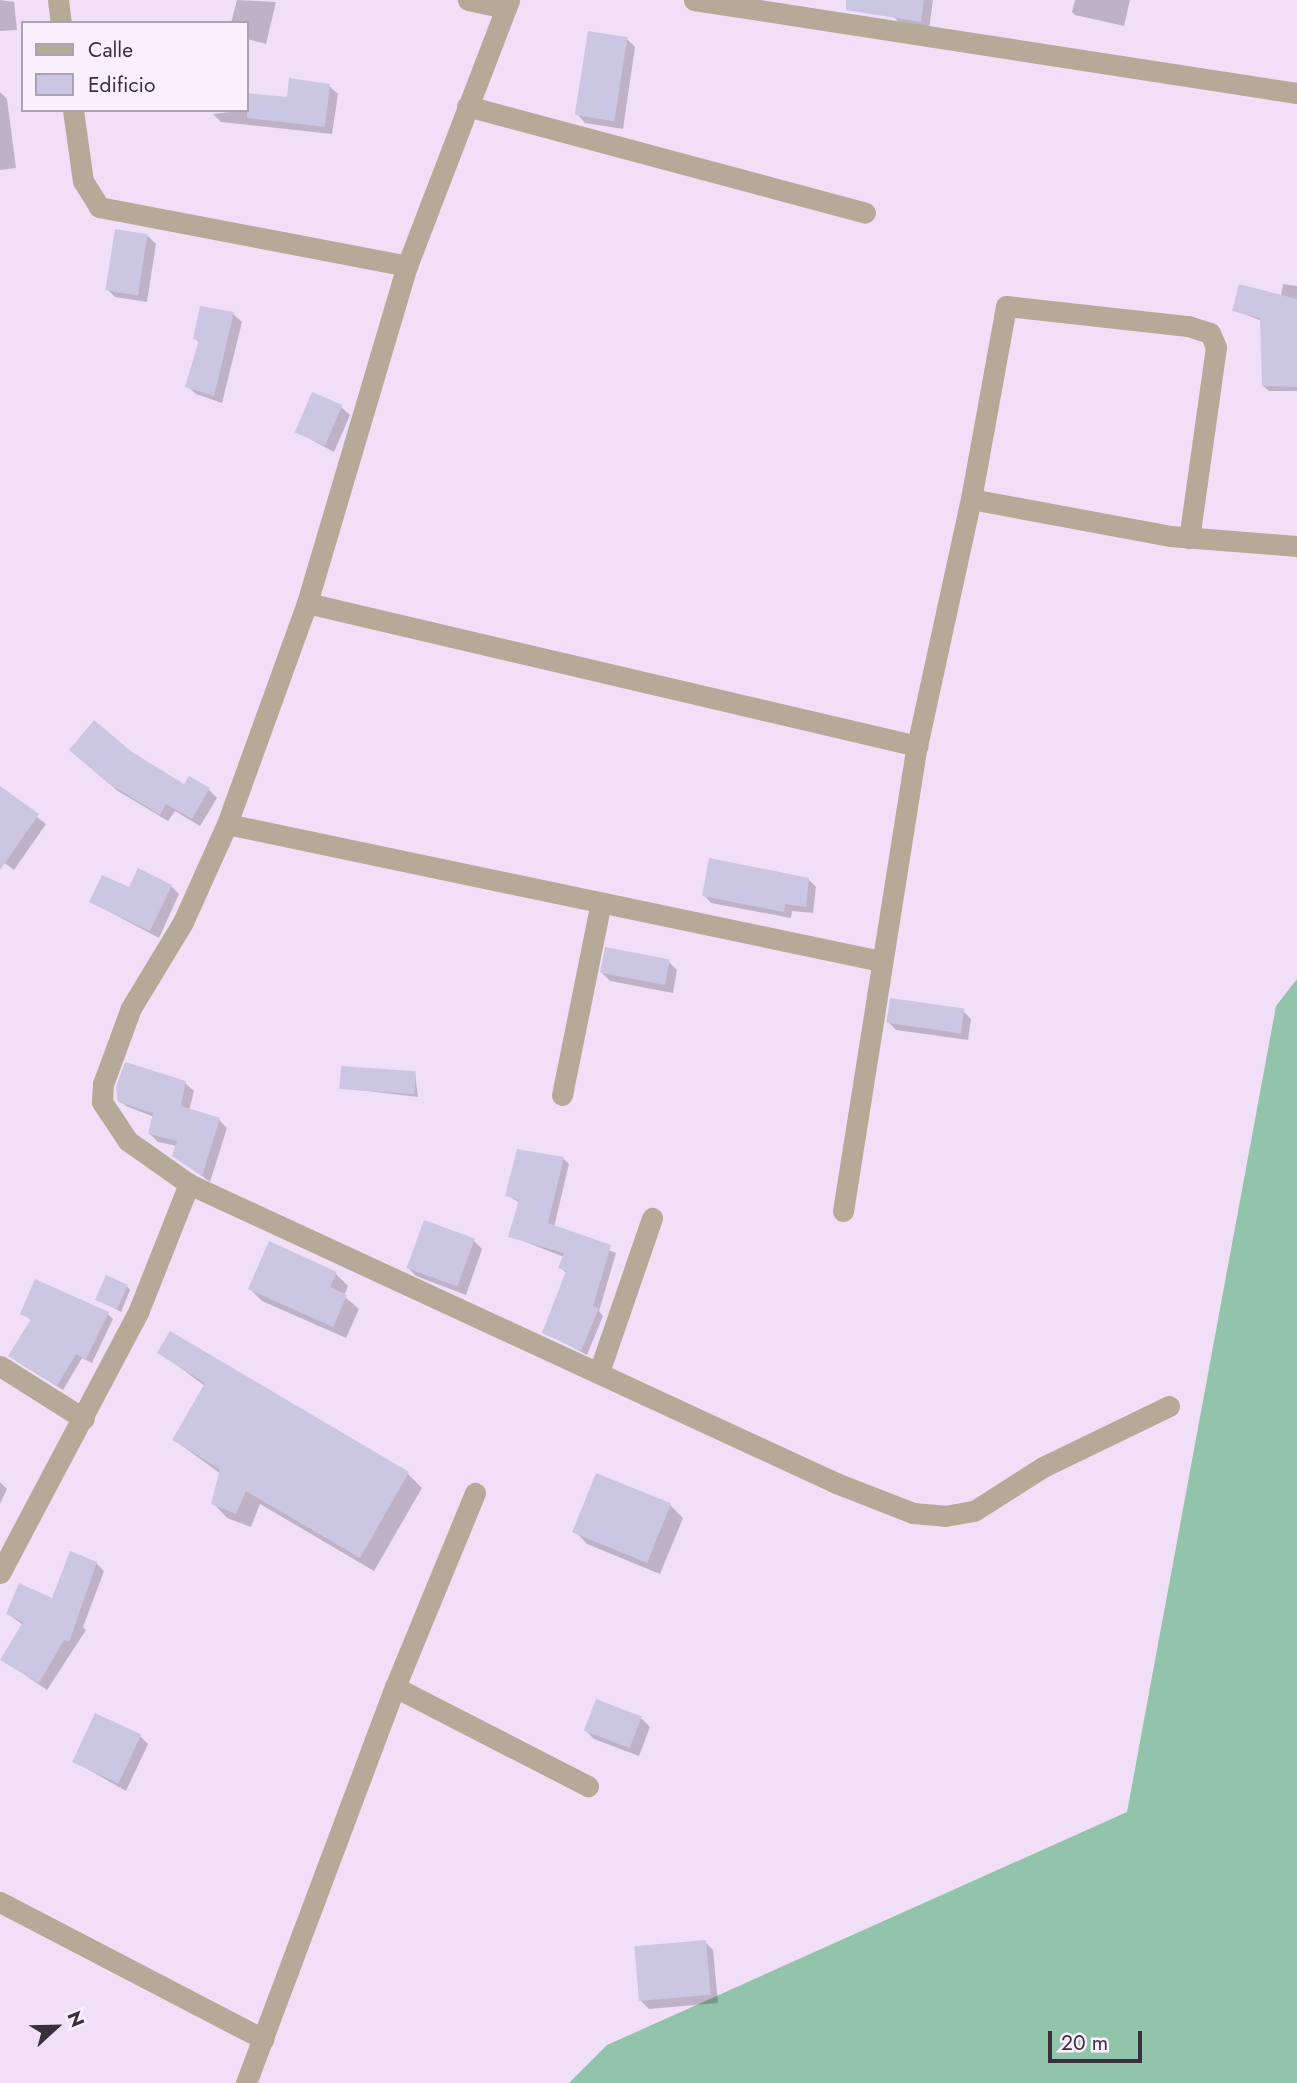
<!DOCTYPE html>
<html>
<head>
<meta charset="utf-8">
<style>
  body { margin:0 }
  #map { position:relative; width:1297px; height:2083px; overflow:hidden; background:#f1dff8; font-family:Jost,sans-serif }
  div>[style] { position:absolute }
  .forest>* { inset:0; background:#92c4ab }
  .shadow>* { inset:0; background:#0003 }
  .building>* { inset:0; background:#cbc6e2; transform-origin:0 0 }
  .street>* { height:21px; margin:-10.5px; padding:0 10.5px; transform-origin:10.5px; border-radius:10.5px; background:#b4aa97 }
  span { translate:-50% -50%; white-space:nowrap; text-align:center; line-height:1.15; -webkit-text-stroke:5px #faeffe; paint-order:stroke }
  .legend { position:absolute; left:21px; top:21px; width:228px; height:91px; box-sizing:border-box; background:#faeffe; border:2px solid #aca3b0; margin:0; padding:9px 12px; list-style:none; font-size:21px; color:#38313b }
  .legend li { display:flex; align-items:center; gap:14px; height:35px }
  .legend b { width:35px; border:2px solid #aca3b0 }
  .north { position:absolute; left:21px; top:1992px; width:70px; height:70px; -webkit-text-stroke:5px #faeffe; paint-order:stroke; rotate:68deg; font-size:19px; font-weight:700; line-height:28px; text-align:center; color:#38313b }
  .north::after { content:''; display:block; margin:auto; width:24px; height:32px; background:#38313b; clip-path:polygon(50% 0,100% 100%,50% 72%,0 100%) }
  .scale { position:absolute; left:1048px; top:2031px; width:94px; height:32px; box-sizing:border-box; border:4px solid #38313b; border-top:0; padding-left:9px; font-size:21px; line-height:24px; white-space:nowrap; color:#38313b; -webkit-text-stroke:5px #faeffe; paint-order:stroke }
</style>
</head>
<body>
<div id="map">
  <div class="forest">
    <i style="clip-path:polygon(1297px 979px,1297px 2083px,569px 2083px,607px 2045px,1127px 1812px,1276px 1006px)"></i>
  </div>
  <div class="shadow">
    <i style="clip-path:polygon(0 0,14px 2px,17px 30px,0 31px)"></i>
    <i style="clip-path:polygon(237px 0,276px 2px,266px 44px,247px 39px,247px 23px,231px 23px)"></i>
    <i style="clip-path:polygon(895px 0,933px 0,929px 29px,901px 25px,893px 16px)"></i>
    <i style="clip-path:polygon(1075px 0,1130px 0,1124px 26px,1075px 15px,1072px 12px)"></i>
    <i style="clip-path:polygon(627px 39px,635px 47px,623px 129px,585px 123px,577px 114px)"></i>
    <i style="clip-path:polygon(329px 86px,338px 94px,332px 134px,221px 122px,213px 114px,247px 110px,247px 95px,288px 99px)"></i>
    <i style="clip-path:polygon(0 92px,7px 99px,16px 168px,0 170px)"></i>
    <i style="clip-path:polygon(148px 236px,156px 244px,147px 302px,115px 297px,107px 289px)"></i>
    <i style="clip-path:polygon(1283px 284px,1297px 286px,1297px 391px,1269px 391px,1263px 386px,1262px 321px,1234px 310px,1281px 296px)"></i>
    <i style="clip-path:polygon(233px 314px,242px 322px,222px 403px,196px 394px,187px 386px,200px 344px,195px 338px)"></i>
    <i style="clip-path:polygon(341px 407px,350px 415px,334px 452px,297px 432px)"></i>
    <i style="clip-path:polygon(131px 754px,185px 786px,209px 790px,217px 798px,200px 826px,175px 811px,168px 821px,118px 791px,79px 758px)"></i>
    <i style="clip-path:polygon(5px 792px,46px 824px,14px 870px,0 860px,0 800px)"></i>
    <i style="clip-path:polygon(808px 879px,816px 887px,813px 913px,792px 911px,791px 918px,711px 903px,704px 895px)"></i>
    <i style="clip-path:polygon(171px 886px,179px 894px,159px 938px,91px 902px)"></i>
    <i style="clip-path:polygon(669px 962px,677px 970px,673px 993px,610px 981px,602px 973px)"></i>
    <i style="clip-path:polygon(963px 1011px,971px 1019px,968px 1040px,896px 1030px,888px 1022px)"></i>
    <i style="clip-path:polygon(126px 1065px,185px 1083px,194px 1091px,189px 1111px,219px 1120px,227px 1128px,210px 1182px,174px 1155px,177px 1146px,158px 1142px,150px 1134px,154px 1117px,126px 1106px,117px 1098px)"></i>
    <i style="clip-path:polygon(415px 1073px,418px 1097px,341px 1088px)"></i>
    <i style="clip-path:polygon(564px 1159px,569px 1164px,554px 1227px,616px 1253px,599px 1311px,603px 1316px,587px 1355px,544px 1332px,567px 1274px,560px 1267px,564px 1257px,510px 1236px,520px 1203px,507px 1195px)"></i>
    <i style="clip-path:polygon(474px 1241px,482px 1249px,466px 1295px,416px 1276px,408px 1268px)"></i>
    <i style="clip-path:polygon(336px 1274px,348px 1286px,344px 1296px,359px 1309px,346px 1338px,262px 1301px,250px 1289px)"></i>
    <i style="clip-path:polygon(127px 1286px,130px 1290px,121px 1312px,97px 1299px)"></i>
    <i style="clip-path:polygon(22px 1313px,108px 1314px,113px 1319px,92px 1363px,82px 1358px,63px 1390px,16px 1361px,32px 1321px)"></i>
    <i style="clip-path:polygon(159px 1352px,408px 1474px,422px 1488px,374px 1571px,260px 1504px,251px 1527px,227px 1518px,213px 1503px,221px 1474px,174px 1440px,205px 1386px)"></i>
    <i style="clip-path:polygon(0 1482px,7px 1489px,0 1504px)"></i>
    <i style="clip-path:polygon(670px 1505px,683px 1518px,660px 1574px,587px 1544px,575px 1531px)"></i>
    <i style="clip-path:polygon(96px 1563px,104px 1571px,83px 1627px,86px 1630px,47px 1690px,3px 1660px,23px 1625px,8px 1614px,53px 1601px)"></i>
    <i style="clip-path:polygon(597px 1701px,642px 1719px,650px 1727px,639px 1756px,594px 1739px,586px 1731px)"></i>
    <i style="clip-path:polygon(140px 1736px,148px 1744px,126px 1791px,75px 1762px)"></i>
    <i style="clip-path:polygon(705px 1942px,713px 1950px,718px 2003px,649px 2009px,641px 2001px)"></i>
  </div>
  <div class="building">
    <i style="clip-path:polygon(846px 0,924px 0,921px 22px,846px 10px)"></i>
    <i style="left:588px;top:31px;width:40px;height:85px;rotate:9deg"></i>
    <i style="clip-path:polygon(289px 78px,330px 84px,325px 127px,247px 118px,247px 93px,287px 97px)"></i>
    <i style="left:115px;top:229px;width:33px;height:62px;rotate:9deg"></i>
    <i style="clip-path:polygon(1239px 284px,1297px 299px,1297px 387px,1262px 386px,1260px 318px,1232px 311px)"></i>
    <i style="clip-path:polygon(200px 306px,234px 312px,214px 396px,185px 387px,199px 340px,193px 339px)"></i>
    <i style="left:312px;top:392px;width:33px;height:44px;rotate:23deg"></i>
    <i style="clip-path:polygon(94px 720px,132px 752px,184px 784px,189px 776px,210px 788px,192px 819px,166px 804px,160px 815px,108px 783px,69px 750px)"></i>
    <i style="clip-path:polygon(0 786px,39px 814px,0 870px)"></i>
    <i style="clip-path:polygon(709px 858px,809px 878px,806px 907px,785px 904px,784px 912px,702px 896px)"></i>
    <i style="clip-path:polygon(138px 868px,172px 885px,150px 931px,89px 902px,102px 875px,129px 887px)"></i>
    <i style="left:605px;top:947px;width:66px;height:26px;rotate:11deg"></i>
    <i style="left:890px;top:998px;width:75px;height:25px;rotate:8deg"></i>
    <i style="clip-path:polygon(125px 1062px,186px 1081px,181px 1106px,220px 1118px,202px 1176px,172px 1156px,177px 1141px,148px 1134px,153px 1113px,118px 1102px,116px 1087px)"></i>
    <i style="left:341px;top:1066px;width:75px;height:23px;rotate:4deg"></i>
    <i style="clip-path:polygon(517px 1149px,564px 1157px,548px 1223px,611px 1245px,593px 1306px,599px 1308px,581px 1351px,542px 1333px,566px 1271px,558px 1268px,564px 1253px,508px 1237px,519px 1200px,505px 1196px)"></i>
    <i style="left:424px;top:1220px;width:54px;height:51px;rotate:20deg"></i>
    <i style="clip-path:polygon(269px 1241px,337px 1272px,330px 1287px,347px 1295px,333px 1327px,248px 1289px)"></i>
    <i style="left:106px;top:1275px;width:24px;height:27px;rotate:24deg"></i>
    <i style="clip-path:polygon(35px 1279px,109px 1312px,86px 1359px,76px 1354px,57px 1386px,8px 1356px,31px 1319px,20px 1314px)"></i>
    <i style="clip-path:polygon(170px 1331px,409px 1472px,360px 1558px,246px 1491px,236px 1514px,211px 1504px,220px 1469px,172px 1440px,205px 1383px,157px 1353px)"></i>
    <i style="left:596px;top:1473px;width:81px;height:64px;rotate:22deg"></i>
    <i style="clip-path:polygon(70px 1551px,97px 1562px,69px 1642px,64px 1640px,39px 1683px,0 1660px,23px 1622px,6px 1614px,19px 1583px,52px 1598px)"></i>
    <i style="left:596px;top:1699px;width:49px;height:34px;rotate:21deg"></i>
    <i style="left:95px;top:1713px;width:51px;height:54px;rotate:25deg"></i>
    <i style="left:706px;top:1940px;width:55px;height:72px;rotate:85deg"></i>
  </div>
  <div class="street">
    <i style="left:58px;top:0;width:23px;rotate:83deg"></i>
    <i style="left:468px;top:0;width:38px;rotate:12deg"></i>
    <i style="left:694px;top:0;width:610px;rotate:8.77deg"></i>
    <i style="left:467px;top:106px;width:412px;rotate:15deg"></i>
    <i style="left:73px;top:110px;width:72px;rotate:82deg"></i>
    <i style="left:83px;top:181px;width:31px;rotate:58deg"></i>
    <i style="left:99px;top:207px;width:314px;rotate:10.8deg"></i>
    <i style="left:971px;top:499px;width:202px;rotate:10.5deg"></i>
    <i style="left:1170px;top:536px;width:127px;rotate:4.5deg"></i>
    <i style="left:307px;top:603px;width:627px;rotate:13.19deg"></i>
    <i style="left:227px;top:824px;width:668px;rotate:11.83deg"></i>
    <i style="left:562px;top:1095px;width:193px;rotate:-78.6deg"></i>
    <i style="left:189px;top:1184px;width:713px;rotate:24.8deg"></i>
    <i style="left:836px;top:1483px;width:83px;rotate:21.3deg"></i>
    <i style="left:913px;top:1513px;width:32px;rotate:5deg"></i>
    <i style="left:945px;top:1516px;width:29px;rotate:-10deg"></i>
    <i style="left:974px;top:1511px;width:82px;rotate:-32.5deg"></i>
    <i style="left:1043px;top:1467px;width:140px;rotate:-25.8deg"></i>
    <i style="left:843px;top:1211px;width:471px;rotate:-81deg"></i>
    <i style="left:917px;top:746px;width:253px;rotate:-77.7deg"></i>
    <i style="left:971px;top:499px;width:196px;rotate:-79.7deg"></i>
    <i style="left:1006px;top:306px;width:183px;rotate:6.3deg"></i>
    <i style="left:1188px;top:326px;width:23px;rotate:18deg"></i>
    <i style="left:1210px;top:333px;width:15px;rotate:67deg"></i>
    <i style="left:1216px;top:347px;width:193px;rotate:98deg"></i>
    <i style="left:0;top:1366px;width:99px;rotate:32.2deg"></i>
    <i style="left:599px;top:1372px;width:163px;rotate:-71deg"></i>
    <i style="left:0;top:1573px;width:297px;rotate:-62.1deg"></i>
    <i style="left:139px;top:1310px;width:136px;rotate:-68.4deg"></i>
    <i style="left:189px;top:1184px;width:75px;rotate:-144.8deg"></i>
    <i style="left:128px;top:1141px;width:47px;rotate:-123.7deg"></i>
    <i style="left:102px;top:1102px;width:18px;rotate:-87deg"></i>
    <i style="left:103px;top:1084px;width:81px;rotate:-69.8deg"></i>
    <i style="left:131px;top:1008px;width:100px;rotate:-58.8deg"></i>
    <i style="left:183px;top:922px;width:107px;rotate:-65.8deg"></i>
    <i style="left:227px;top:824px;width:235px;rotate:-70.1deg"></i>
    <i style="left:307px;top:603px;width:352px;rotate:-73.5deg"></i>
    <i style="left:407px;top:266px;width:285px;rotate:-69deg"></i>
    <i style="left:395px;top:1687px;width:217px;rotate:27.2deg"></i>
    <i style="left:0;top:1902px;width:297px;rotate:27.5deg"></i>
    <i style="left:246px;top:2083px;width:423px;rotate:-69.4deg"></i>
    <i style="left:395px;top:1687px;width:210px;rotate:-67.6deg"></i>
  </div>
  <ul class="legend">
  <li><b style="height:9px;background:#b4aa97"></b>Calle</li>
  <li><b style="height:19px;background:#cbc6e2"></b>Edificio</li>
  </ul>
  <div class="north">N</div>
  <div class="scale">20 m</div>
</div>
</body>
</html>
